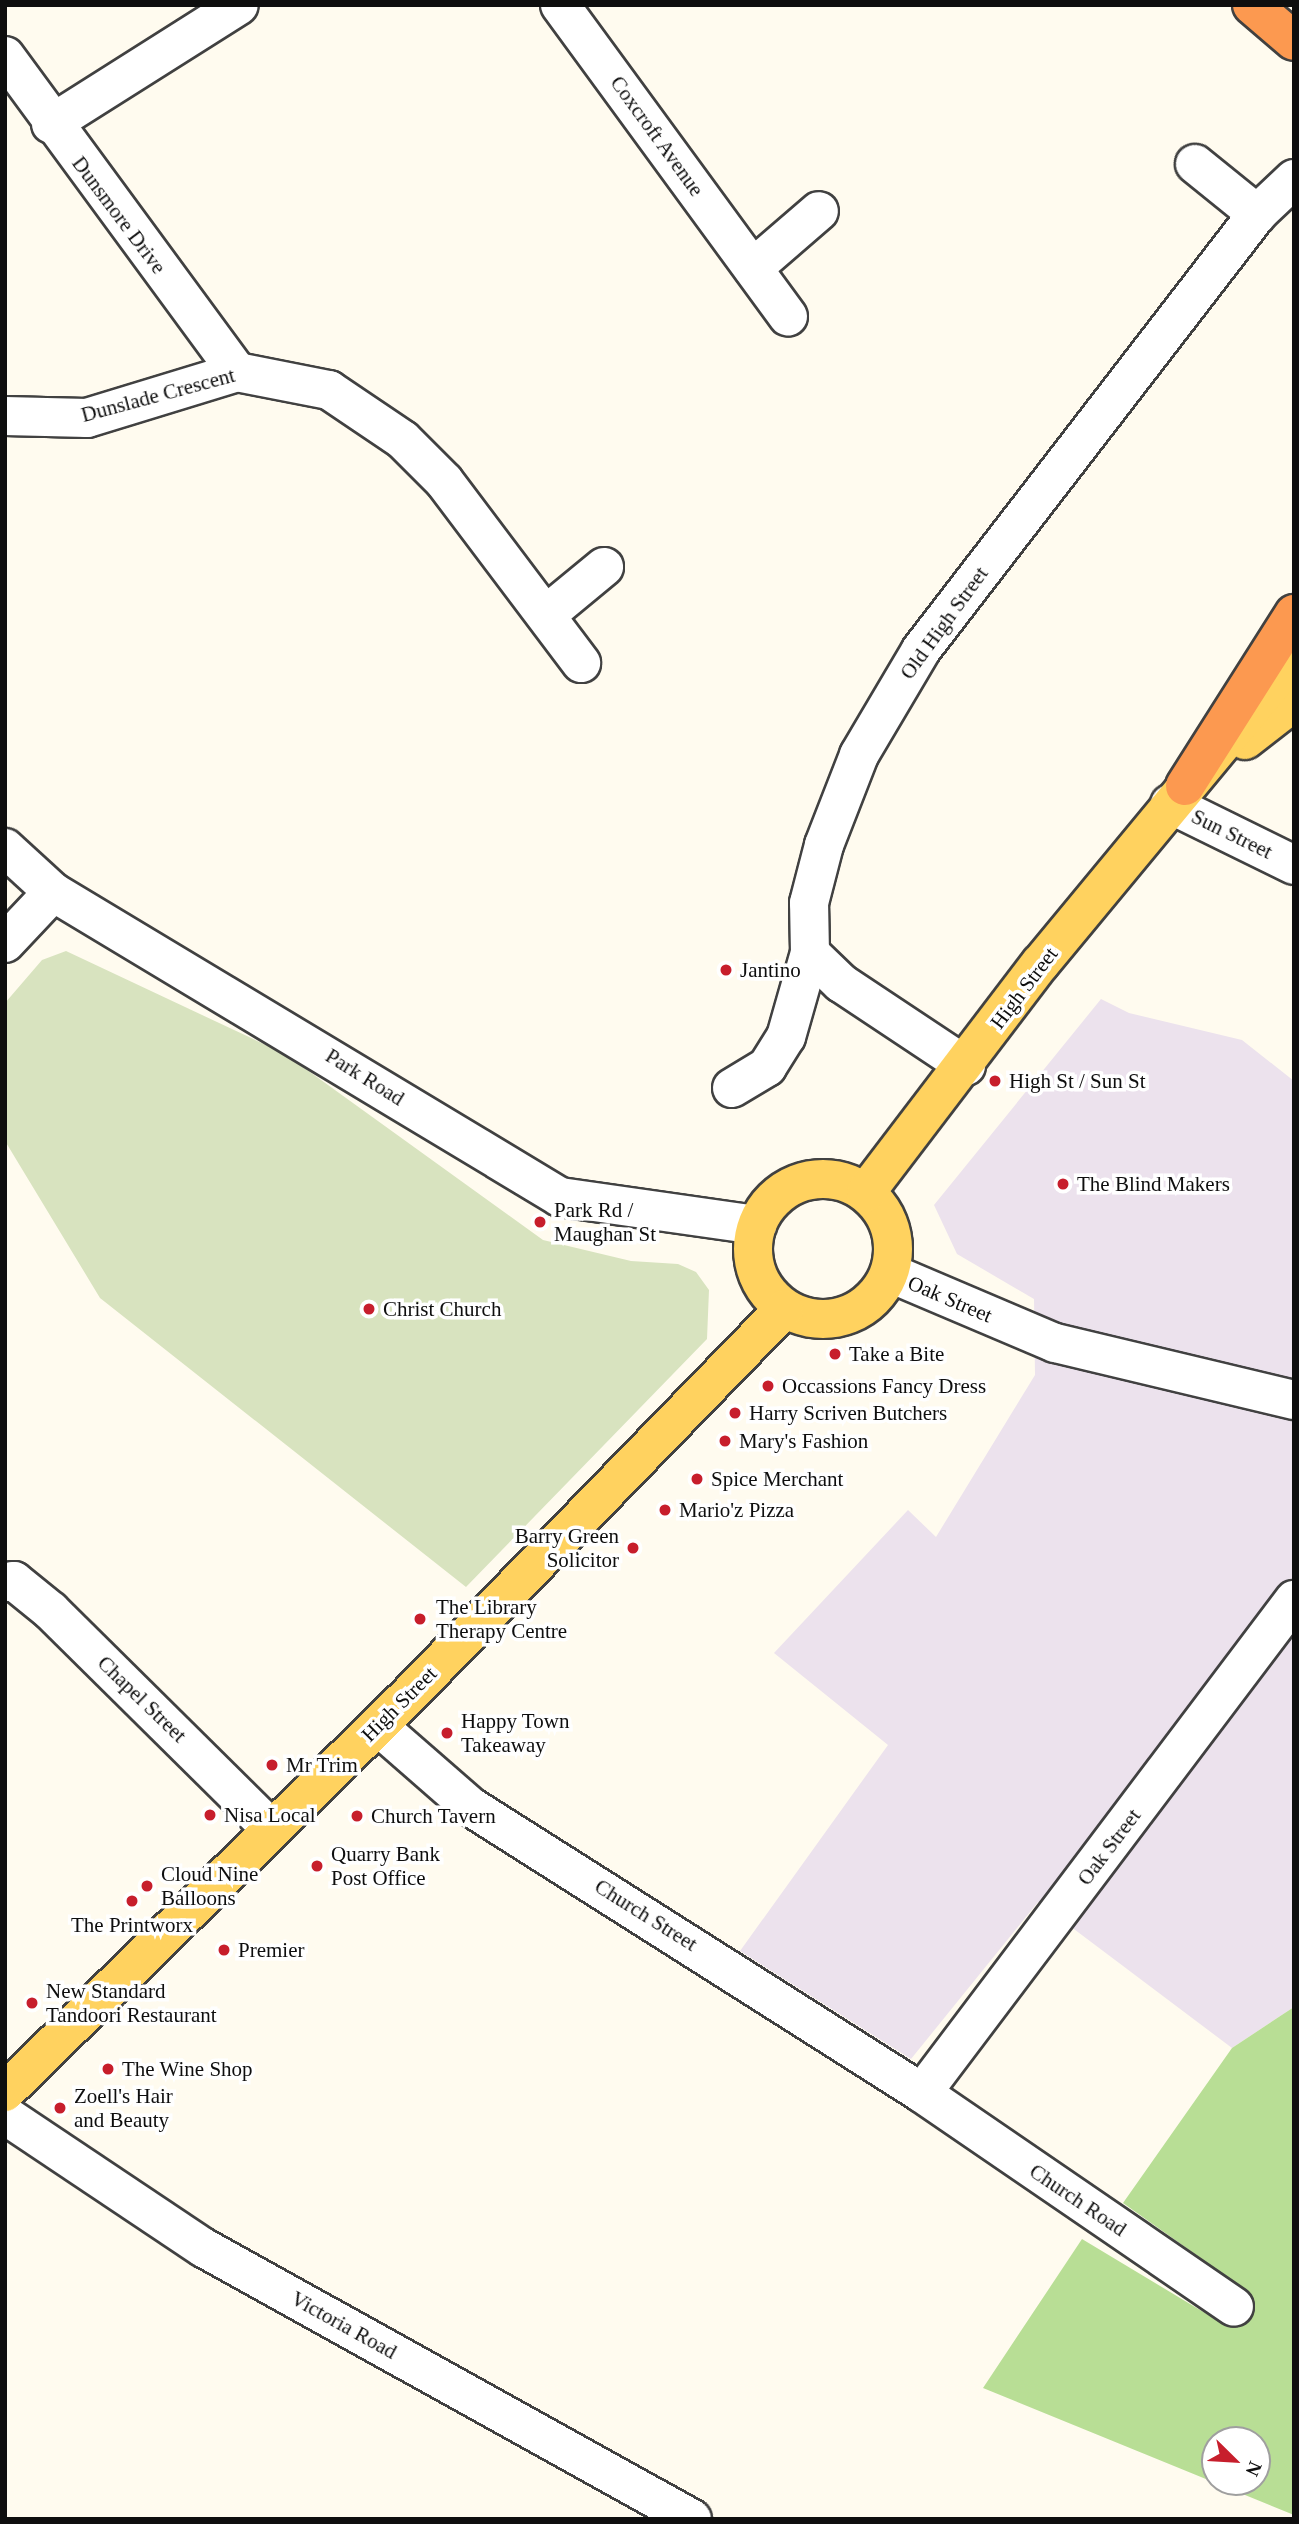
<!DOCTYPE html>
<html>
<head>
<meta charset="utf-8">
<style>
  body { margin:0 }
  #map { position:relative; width:1299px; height:2524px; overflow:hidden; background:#fffbef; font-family:Georgia,serif }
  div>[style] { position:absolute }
  .industrial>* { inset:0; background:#ece2ed }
  .forest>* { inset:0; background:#b8de95 }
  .cemetery>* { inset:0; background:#d8e3bf }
  .roads { filter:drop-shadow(2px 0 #414141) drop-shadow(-2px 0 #414141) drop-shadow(0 2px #414141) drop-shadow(0 -2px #414141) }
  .minor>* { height:38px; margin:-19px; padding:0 19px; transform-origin:19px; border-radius:19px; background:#fff }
  .major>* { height:38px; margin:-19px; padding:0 19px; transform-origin:19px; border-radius:19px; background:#ffd25f }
  .major>.ring { margin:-19px; padding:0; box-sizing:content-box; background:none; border:38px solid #ffd25f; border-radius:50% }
  .highway>* { height:38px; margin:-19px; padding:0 19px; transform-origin:19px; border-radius:19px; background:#fc9950 }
  .dots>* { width:19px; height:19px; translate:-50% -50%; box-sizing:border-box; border:4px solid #fff; border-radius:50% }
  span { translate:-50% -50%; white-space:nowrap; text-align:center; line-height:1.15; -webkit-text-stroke:7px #fff; paint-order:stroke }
  .street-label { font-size:21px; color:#0e0e0e }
  .poi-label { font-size:21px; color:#0e0e0e }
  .left { translate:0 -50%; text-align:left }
  .right { translate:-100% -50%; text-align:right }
  .frame { position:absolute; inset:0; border:7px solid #0e0e0e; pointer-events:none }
  .north { position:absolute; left:1201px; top:2426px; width:70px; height:70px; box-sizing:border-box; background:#fff; border:2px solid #9f9f9f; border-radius:50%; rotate:114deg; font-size:19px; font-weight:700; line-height:28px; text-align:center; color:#0e0e0e }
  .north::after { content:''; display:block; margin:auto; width:24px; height:32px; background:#c71e2c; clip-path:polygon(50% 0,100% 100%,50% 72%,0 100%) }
</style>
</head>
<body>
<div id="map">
  <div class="industrial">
    <i style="clip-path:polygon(1101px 999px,1129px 1013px,1242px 1040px,1294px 1081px,1294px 2007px,1232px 2048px,1038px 1902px,911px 2059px,740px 1951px,888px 1745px,774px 1653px,908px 1510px,936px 1537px,1035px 1375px,1034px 1299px,957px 1254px,934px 1205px)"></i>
  </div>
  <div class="forest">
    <i style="clip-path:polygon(evenodd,1294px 2007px,1294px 2515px,983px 2388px,1082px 2239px,1210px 2316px,1233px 2281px,1123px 2203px,1232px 2048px,1294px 2007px,1215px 2440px,1257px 2440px,1257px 2482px,1215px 2482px,1215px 2440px)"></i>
  </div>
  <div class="cemetery">
    <i style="clip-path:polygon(66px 951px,285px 1054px,543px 1240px,631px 1261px,678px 1264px,696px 1272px,709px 1290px,707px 1339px,466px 1587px,100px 1298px,5px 1141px,5px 1003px,42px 960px)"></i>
  </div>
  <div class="roads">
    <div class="minor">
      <i style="left:560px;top:5px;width:386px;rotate:53.8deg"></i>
      <i style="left:5px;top:56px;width:392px;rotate:53.7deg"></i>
      <i style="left:51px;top:124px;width:222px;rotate:-32.3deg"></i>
      <i style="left:1195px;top:164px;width:80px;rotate:38.9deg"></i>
      <i style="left:753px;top:268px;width:87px;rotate:-40.8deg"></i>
      <i style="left:5px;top:416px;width:82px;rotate:1.4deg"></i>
      <i style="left:87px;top:418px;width:157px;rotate:-17deg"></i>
      <i style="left:237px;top:372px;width:94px;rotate:11.1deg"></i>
      <i style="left:329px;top:390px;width:89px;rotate:34deg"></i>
      <i style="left:403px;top:440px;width:58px;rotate:45deg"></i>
      <i style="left:444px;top:481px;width:228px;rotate:53deg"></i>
      <i style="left:547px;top:614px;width:74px;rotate:-39.5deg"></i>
      <i style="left:1170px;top:804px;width:138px;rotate:26.2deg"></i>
      <i style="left:5px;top:848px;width:65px;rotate:42.5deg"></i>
      <i style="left:53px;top:892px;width:592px;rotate:31.03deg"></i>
      <i style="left:560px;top:1197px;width:199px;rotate:8.1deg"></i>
      <i style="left:5px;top:943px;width:70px;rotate:-46.7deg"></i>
      <i style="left:966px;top:1066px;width:150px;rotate:-146.4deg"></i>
      <i style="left:841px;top:983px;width:43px;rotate:-135.9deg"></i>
      <i style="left:810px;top:953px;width:50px;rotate:-91.1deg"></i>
      <i style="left:809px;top:903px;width:60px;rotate:-75.5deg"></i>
      <i style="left:824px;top:845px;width:97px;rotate:-68.7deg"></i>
      <i style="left:859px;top:755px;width:122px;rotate:-59.4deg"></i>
      <i style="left:921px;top:650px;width:550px;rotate:-52.38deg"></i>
      <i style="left:1257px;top:214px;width:51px;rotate:-43.4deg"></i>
      <i style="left:732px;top:1088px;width:41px;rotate:-31deg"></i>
      <i style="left:767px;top:1067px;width:36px;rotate:-58deg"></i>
      <i style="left:786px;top:1037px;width:87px;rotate:-74.1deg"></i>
      <i style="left:890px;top:1273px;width:179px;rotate:23deg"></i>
      <i style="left:1055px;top:1343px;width:246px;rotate:13.4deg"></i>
      <i style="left:5px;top:1582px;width:9px;rotate:-6deg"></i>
      <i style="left:14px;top:1581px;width:48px;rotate:39deg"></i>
      <i style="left:51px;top:1611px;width:310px;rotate:44.7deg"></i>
      <i style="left:378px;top:1726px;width:123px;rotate:41.1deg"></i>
      <i style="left:471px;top:1807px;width:534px;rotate:32.38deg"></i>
      <i style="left:922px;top:2093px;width:378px;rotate:34.4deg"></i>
      <i style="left:922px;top:2093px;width:618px;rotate:-52.96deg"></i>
      <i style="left:5px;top:2115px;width:239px;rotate:33.8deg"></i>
      <i style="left:204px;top:2248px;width:558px;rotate:29.04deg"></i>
    </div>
    <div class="major">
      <i style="left:1245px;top:740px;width:62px;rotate:-37.8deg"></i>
      <i class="ring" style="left:753px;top:1179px;width:102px;height:102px"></i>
      <i style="left:866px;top:1192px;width:287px;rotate:-52.7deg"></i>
      <i style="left:1040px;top:964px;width:398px;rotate:-50.4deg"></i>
      <i style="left:5px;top:2092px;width:564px;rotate:-44.5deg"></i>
      <i style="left:407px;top:1697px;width:541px;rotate:-45.82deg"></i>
    </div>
    <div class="highway">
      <i style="left:1252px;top:5px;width:55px;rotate:40.6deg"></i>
      <i style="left:1185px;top:786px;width:204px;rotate:-57.6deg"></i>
    </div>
  </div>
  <div class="dots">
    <i style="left:726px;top:970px;background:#c71e2c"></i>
    <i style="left:995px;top:1081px;background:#c71e2c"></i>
    <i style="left:1063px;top:1184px;background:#c71e2c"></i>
    <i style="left:540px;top:1222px;background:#c71e2c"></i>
    <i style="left:369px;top:1309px;background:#c71e2c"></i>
    <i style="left:835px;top:1354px;background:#c71e2c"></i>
    <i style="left:768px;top:1386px;background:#c71e2c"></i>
    <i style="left:735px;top:1413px;background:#c71e2c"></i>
    <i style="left:725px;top:1441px;background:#c71e2c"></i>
    <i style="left:697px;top:1479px;background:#c71e2c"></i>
    <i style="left:665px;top:1510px;background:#c71e2c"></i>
    <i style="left:633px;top:1548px;background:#c71e2c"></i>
    <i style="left:420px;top:1619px;background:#c71e2c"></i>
    <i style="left:447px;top:1733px;background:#c71e2c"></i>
    <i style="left:272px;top:1765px;background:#c71e2c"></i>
    <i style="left:210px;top:1815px;background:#c71e2c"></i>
    <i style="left:357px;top:1816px;background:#c71e2c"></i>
    <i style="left:317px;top:1866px;background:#c71e2c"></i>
    <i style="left:147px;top:1886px;background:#c71e2c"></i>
    <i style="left:132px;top:1901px;background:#c71e2c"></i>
    <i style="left:224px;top:1950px;background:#c71e2c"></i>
    <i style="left:32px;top:2003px;background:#c71e2c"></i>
    <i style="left:108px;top:2069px;background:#c71e2c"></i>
    <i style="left:60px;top:2108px;background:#c71e2c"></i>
  </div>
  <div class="street-label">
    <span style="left:657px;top:136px;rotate:54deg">Coxcroft Avenue</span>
    <span style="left:119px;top:215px;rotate:53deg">Dunsmore Drive</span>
    <span style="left:158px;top:395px;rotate:-15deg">Dunslade Crescent</span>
    <span style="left:944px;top:623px;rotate:-54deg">Old High Street</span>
    <span style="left:1232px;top:834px;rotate:26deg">Sun Street</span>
    <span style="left:1024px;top:988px;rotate:-53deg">High Street</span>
    <span style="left:365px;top:1077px;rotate:32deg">Park Road</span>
    <span style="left:950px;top:1299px;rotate:23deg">Oak Street</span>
    <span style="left:142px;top:1699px;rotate:44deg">Chapel Street</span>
    <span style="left:399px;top:1704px;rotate:-45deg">High Street</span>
    <span style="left:1109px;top:1847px;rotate:-53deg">Oak Street</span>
    <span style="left:646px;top:1915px;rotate:32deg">Church Street</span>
    <span style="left:1078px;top:2200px;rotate:34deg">Church Road</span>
    <span style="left:344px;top:2325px;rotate:29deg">Victoria Road</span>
  </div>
  <div class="poi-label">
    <span class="left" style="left:740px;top:970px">Jantino</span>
    <span class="left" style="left:1009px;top:1081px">High St / Sun St</span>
    <span class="left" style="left:1077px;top:1184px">The Blind Makers</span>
    <span class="left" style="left:554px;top:1222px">Park Rd /<br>Maughan St</span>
    <span class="left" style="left:383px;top:1309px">Christ Church</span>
    <span class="left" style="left:849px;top:1354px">Take a Bite</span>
    <span class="left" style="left:782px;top:1386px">Occassions Fancy Dress</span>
    <span class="left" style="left:749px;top:1413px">Harry Scriven Butchers</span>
    <span class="left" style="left:739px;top:1441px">Mary's Fashion</span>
    <span class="left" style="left:711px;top:1479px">Spice Merchant</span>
    <span class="left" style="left:679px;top:1510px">Mario'z Pizza</span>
    <span class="right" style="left:619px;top:1548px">Barry Green<br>Solicitor</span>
    <span class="left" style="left:436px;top:1619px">The Library<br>Therapy Centre</span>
    <span class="left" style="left:461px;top:1733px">Happy Town<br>Takeaway</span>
    <span class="left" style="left:286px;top:1765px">Mr Trim</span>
    <span class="left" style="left:224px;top:1815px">Nisa Local</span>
    <span class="left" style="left:371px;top:1816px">Church Tavern</span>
    <span class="left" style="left:331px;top:1866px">Quarry Bank<br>Post Office</span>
    <span class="left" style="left:161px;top:1886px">Cloud Nine<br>Balloons</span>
    <span style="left:132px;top:1925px">The Printworx</span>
    <span class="left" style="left:238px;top:1950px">Premier</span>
    <span class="left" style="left:46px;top:2003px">New Standard<br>Tandoori Restaurant</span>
    <span class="left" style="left:122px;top:2069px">The Wine Shop</span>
    <span class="left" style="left:74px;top:2108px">Zoell's Hair<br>and Beauty</span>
  </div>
  <div class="frame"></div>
  <div class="north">N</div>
</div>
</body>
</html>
